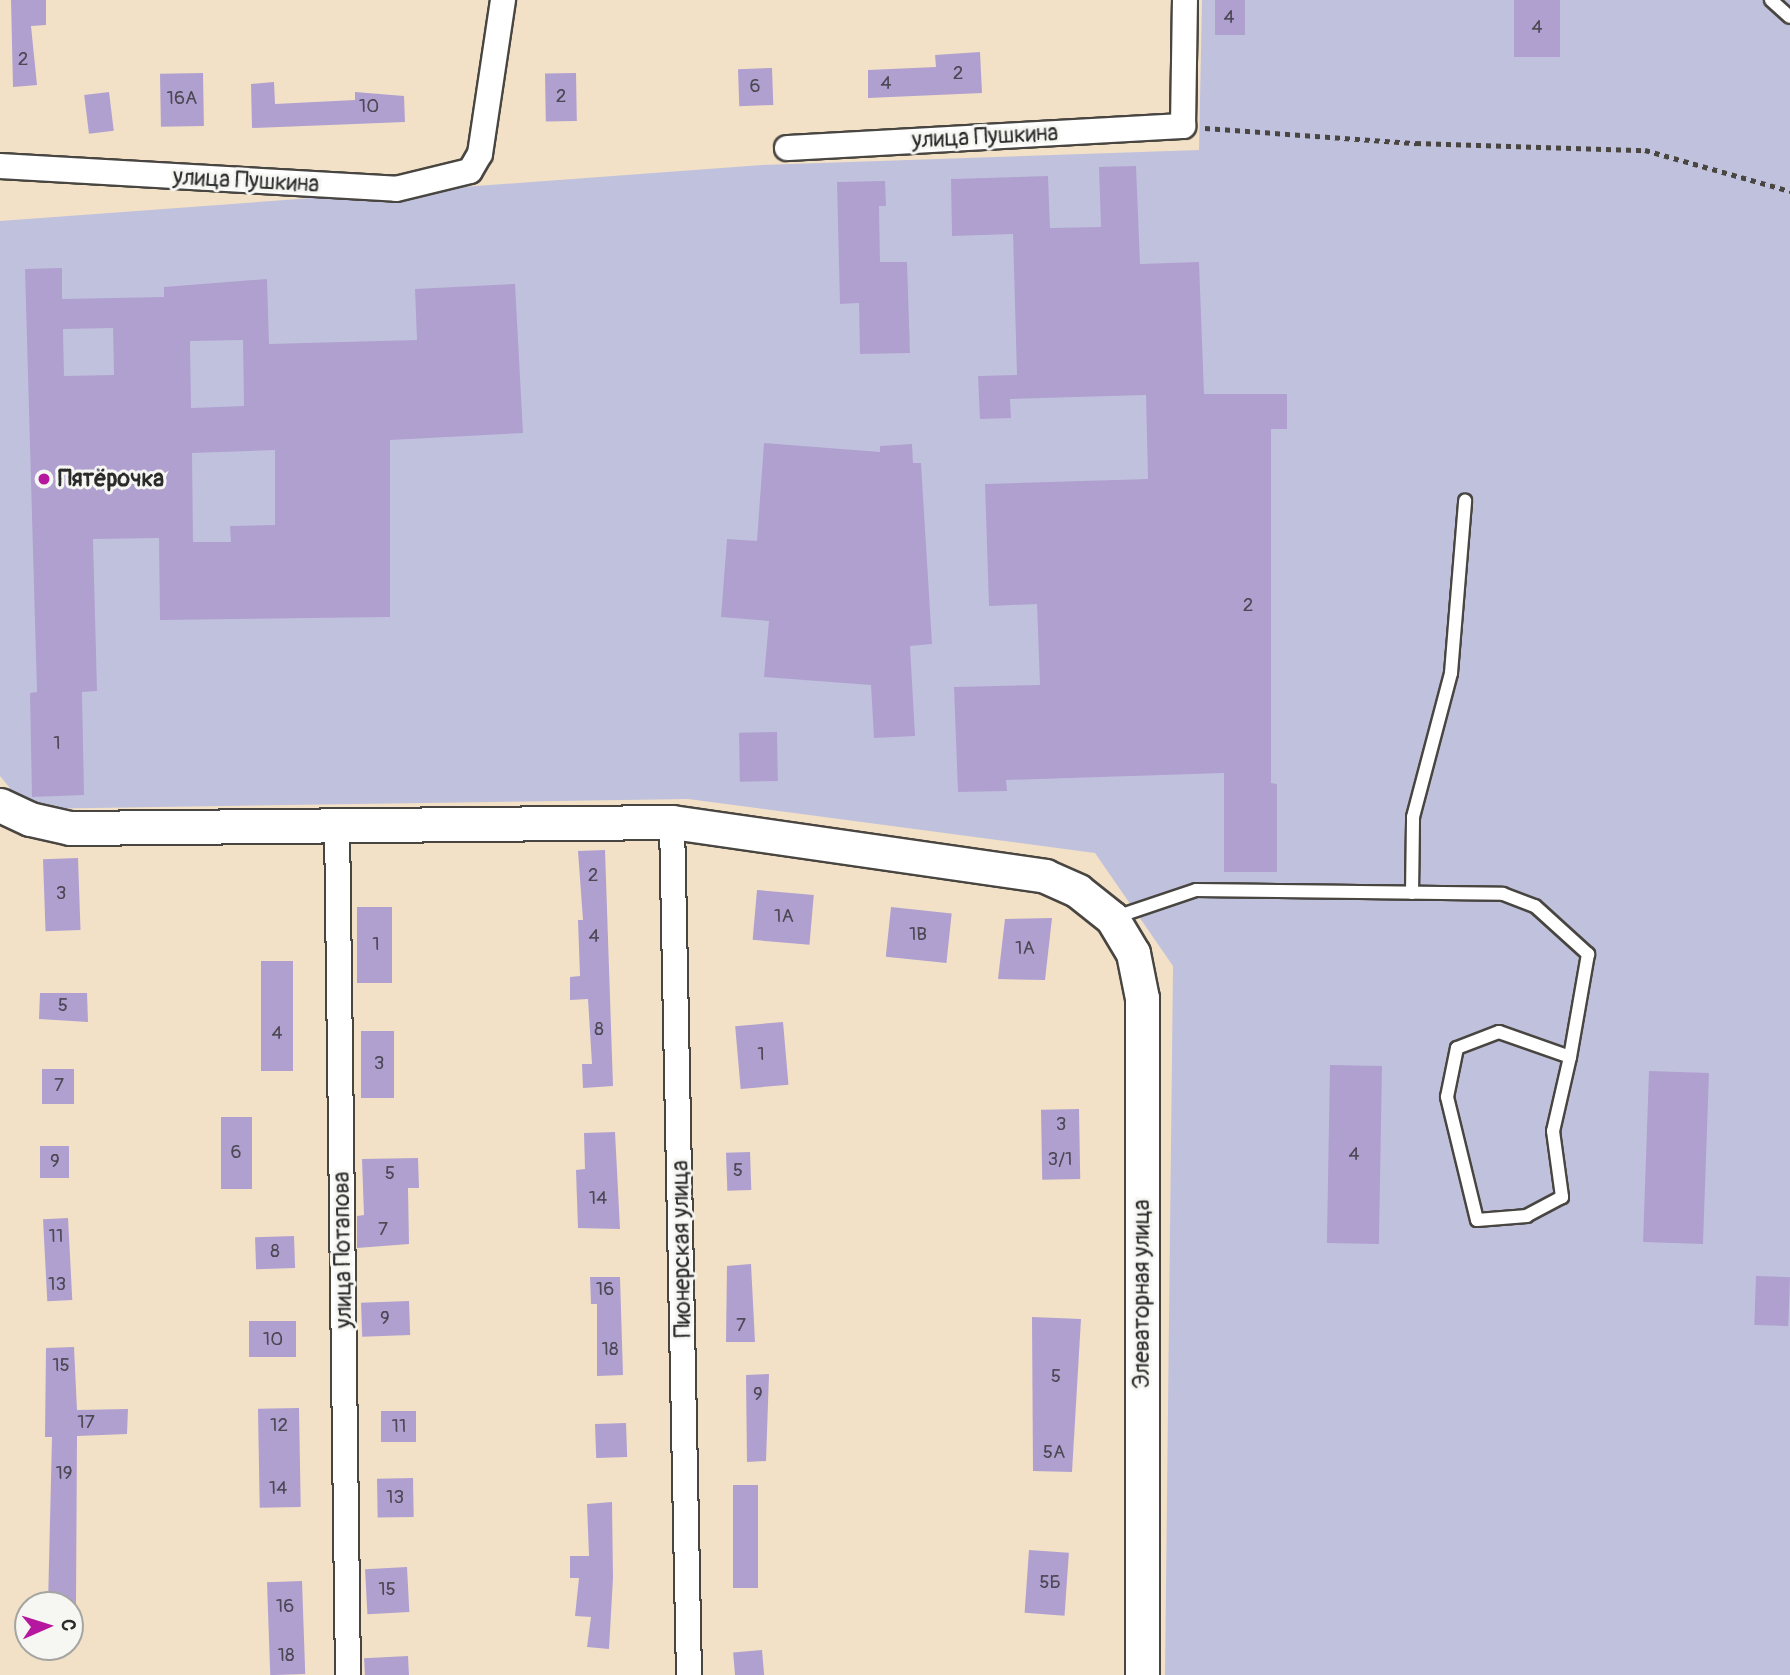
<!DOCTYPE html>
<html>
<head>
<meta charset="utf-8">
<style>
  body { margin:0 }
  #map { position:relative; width:1790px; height:1675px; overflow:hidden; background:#f2e1c6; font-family:Pangolin,sans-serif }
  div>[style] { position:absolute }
  .industrial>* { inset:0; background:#c0c2dd }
  .building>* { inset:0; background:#b0a0d0; transform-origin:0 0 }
  .path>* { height:4.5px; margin-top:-2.25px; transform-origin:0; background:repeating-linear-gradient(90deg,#494642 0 5px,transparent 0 10px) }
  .roads { filter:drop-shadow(2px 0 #494642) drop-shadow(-2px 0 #494642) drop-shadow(0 2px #494642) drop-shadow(0 -2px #494642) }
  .lane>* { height:12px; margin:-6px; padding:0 6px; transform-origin:6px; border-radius:6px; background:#fff }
  .street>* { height:24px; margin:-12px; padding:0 12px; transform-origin:12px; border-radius:12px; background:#fff }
  .secondary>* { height:33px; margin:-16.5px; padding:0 16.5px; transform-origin:16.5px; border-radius:16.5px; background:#fff }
  .dots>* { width:19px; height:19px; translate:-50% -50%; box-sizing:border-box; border:4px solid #f6f6f2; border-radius:50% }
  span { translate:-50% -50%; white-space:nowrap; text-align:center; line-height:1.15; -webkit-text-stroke:6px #f6f6f2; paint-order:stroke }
  .number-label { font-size:19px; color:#4c4854 }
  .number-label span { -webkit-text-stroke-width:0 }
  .street-label { font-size:23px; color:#2b2b2b }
  .poi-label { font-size:23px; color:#2b2b2b; font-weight:700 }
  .left { translate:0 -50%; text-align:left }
  .north { position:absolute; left:14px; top:1591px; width:70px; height:70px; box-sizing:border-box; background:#f6f6f2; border:2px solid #a5a5a2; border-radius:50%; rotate:87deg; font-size:19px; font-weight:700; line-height:28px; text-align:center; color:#2b2b2b }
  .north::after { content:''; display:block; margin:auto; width:24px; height:32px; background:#b5179e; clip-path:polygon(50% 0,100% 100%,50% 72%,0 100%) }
</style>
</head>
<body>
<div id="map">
  <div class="industrial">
    <i style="clip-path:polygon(1202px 0,1790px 0,1790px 1675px,1165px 1675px,1173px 966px,1095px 853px,688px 799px,27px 809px,0 776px,0 221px,762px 165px,1199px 150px)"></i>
  </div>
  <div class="building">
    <i style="clip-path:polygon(11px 0,46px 0,46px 25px,31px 26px,37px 85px,13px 87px)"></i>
    <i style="left:1215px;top:0;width:30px;height:35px"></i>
    <i style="left:1514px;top:0;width:46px;height:57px"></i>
    <i style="clip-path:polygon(980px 52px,982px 93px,868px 98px,868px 70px,936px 67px,935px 55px)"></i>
    <i style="left:772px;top:68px;width:37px;height:34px;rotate:88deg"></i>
    <i style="left:203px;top:73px;width:53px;height:43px;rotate:89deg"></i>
    <i style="left:576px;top:73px;width:48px;height:31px;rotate:89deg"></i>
    <i style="clip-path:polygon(274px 82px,275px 104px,355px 100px,355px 92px,404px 96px,405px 122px,252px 128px,251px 84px)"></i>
    <i style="left:109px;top:92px;width:39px;height:25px;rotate:83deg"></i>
    <i style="clip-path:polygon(1136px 166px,1140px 264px,1199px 262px,1204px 394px,1287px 394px,1287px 429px,1271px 429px,1271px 783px,1277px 784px,1277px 872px,1224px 872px,1224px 773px,1006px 780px,1007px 791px,958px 792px,954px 687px,1040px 685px,1037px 604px,989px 606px,985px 484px,1148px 479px,1146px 395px,1010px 399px,1011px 418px,980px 419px,978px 376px,1017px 375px,1013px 234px,952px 236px,951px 179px,1048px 176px,1050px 228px,1101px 227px,1099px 167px)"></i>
    <i style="clip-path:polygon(885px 181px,886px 206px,879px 206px,880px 262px,907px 262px,910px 353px,860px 354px,859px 303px,840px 304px,837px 182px)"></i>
    <i style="clip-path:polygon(evenodd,62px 268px,62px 299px,164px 297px,164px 287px,267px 279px,269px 344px,417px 340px,415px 289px,515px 284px,523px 433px,390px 440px,390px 617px,160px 620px,159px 538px,93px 539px,97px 691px,82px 692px,84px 795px,32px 797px,30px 693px,37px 692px,25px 269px,62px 268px,113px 328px,114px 375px,64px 376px,63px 329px,113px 328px,62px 268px,243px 340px,244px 406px,191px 408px,190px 341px,243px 340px,62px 268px,275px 450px,275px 525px,230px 526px,231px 542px,193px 542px,192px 453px,275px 450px)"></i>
    <i style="clip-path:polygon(764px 443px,880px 452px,880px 446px,912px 444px,913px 463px,921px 463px,932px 644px,910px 646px,915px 736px,874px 738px,871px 685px,764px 677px,769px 621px,721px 617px,727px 539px,757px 541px)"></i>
    <i style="left:777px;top:732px;width:49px;height:38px;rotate:89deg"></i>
    <i style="clip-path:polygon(605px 850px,613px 1086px,583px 1088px,582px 1064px,592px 1064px,588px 999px,570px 1000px,570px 977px,580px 976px,578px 920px,583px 920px,578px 851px)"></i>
    <i style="left:78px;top:858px;width:72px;height:35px;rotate:88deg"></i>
    <i style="left:757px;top:890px;width:57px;height:50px;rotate:5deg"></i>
    <i style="left:357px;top:907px;width:35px;height:76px"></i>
    <i style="left:891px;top:907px;width:61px;height:50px;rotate:6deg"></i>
    <i style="clip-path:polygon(1052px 918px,1045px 980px,998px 979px,1005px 919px)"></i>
    <i style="left:293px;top:961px;width:110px;height:32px;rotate:90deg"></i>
    <i style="clip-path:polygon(40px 993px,87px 993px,88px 1022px,39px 1019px)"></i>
    <i style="left:783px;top:1022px;width:63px;height:48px;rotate:85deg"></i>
    <i style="left:361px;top:1031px;width:33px;height:67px"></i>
    <i style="left:1330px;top:1065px;width:52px;height:178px;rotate:1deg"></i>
    <i style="left:42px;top:1069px;width:32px;height:35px"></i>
    <i style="left:1649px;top:1071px;width:60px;height:171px;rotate:2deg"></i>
    <i style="left:1079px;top:1109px;width:70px;height:38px;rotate:89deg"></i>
    <i style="left:221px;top:1117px;width:31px;height:72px"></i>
    <i style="clip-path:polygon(615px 1132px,620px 1229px,578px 1228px,576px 1170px,585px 1169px,584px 1133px)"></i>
    <i style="left:40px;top:1146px;width:29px;height:32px"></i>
    <i style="left:750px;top:1152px;width:38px;height:24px;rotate:88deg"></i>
    <i style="clip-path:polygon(418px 1158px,419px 1188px,408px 1188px,409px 1244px,357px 1248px,357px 1216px,364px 1215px,362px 1159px)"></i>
    <i style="left:68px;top:1218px;width:82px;height:25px;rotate:87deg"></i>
    <i style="left:294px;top:1236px;width:32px;height:39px;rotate:88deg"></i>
    <i style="clip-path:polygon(751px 1264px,755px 1342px,726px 1342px,727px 1266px)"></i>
    <i style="left:1756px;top:1276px;width:34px;height:49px;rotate:2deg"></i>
    <i style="clip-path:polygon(590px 1277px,620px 1277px,623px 1375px,597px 1376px,597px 1304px,591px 1304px)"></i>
    <i style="left:409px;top:1301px;width:34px;height:48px;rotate:88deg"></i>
    <i style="clip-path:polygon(1032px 1317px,1081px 1319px,1072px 1472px,1033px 1471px)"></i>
    <i style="left:296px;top:1321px;width:36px;height:47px;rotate:90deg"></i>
    <i style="clip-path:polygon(74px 1347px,77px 1410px,128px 1409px,127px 1434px,77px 1436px,76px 1605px,48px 1605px,52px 1437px,45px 1437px,46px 1348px)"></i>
    <i style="clip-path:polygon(769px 1374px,766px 1461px,747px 1462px,746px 1375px)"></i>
    <i style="left:299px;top:1408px;width:99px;height:41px;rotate:89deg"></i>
    <i style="left:416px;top:1411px;width:31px;height:35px;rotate:90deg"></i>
    <i style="left:626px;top:1423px;width:34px;height:31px;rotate:88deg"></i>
    <i style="left:413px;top:1478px;width:39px;height:36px;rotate:89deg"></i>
    <i style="left:733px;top:1485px;width:25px;height:103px"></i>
    <i style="clip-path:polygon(612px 1502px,613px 1578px,609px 1649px,587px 1647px,591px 1617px,575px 1616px,579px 1578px,570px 1578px,570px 1556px,589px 1556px,587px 1504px)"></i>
    <i style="left:1029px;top:1550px;width:40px;height:63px;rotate:4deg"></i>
    <i style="left:407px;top:1567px;width:45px;height:42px;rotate:87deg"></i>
    <i style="left:302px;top:1581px;width:93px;height:35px;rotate:88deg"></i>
    <i style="left:762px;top:1650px;width:25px;height:29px;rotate:85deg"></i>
    <i style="left:408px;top:1656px;width:19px;height:44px;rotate:87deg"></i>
  </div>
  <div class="path">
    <i style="left:1205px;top:128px;width:212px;rotate:4.1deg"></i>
    <i style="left:1416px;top:143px;width:229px;rotate:1.8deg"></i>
    <i style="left:1645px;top:150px;width:151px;rotate:15.8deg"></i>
  </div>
  <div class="roads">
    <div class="lane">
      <i style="left:1771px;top:0;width:25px;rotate:42deg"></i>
      <i style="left:1412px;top:893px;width:76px;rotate:-89.2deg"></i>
      <i style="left:1413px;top:817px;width:149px;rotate:-75.2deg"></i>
      <i style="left:1451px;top:673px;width:173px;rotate:-85.3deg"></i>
      <i style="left:1113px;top:918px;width:88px;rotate:-18.6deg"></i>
      <i style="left:1196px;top:890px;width:307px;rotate:0.7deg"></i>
      <i style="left:1503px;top:894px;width:34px;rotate:21deg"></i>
      <i style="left:1535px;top:906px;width:72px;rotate:42.2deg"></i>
      <i style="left:1588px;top:954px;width:105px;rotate:99.9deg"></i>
      <i style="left:1570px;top:1057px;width:76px;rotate:102.9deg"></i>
      <i style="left:1553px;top:1131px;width:67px;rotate:82.2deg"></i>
      <i style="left:1562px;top:1197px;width:40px;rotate:152deg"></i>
      <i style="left:1527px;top:1216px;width:50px;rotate:175.4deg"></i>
      <i style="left:1477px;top:1220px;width:127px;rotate:-103.7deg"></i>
      <i style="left:1447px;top:1097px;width:50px;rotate:-78.5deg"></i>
      <i style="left:1457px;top:1048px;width:45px;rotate:-20.9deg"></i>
      <i style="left:1499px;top:1032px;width:75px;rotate:19.4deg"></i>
    </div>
    <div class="street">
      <i style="left:787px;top:148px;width:397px;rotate:-3.2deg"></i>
      <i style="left:1183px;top:126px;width:126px;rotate:-89.1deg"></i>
      <i style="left:0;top:166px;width:397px;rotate:3.3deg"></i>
      <i style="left:396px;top:189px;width:76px;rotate:-13.7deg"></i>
      <i style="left:470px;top:171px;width:20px;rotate:-60deg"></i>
      <i style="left:480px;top:154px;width:156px;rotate:-81.5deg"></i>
      <i style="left:672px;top:822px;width:853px;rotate:88.86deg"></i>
      <i style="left:337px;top:824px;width:851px;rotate:89.26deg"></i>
    </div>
    <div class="secondary">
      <i style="left:0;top:805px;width:33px;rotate:25deg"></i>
      <i style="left:30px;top:819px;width:41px;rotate:12.7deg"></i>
      <i style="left:70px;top:828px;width:602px;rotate:-0.57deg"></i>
      <i style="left:672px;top:822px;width:377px;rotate:8.2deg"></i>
      <i style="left:1045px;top:876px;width:36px;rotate:24deg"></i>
      <i style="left:1078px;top:891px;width:43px;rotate:38.5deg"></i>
      <i style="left:1112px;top:918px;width:41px;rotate:59deg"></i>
      <i style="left:1133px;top:953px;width:46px;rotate:78.7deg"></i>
      <i style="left:1142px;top:998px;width:677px;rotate:90deg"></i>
    </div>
  </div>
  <div class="dots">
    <i style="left:44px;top:479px;background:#b5179e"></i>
  </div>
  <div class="number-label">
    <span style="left:1229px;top:18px">4</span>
    <span style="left:1537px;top:28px">4</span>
    <span style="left:23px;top:60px">2</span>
    <span style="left:958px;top:74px">2</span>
    <span style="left:886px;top:84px">4</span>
    <span style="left:755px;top:87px">6</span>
    <span style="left:561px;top:97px">2</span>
    <span style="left:182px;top:99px">16А</span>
    <span style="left:369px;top:107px">10</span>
    <span style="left:1248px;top:606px">2</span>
    <span style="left:57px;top:744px">1</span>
    <span style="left:593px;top:876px">2</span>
    <span style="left:61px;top:894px">3</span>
    <span style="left:784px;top:917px">1А</span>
    <span style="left:918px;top:935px">1В</span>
    <span style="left:594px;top:937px">4</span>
    <span style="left:376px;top:945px">1</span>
    <span style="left:1025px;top:949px">1А</span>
    <span style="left:63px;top:1006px">5</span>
    <span style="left:599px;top:1030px">8</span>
    <span style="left:277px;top:1034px">4</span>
    <span style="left:761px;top:1055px">1</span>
    <span style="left:379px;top:1064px">3</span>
    <span style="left:59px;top:1086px">7</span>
    <span style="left:1061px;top:1125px">3</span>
    <span style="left:236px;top:1153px">6</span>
    <span style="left:1354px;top:1155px">4</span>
    <span style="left:1060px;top:1160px">3/1</span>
    <span style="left:55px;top:1162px">9</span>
    <span style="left:738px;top:1171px">5</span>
    <span style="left:390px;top:1174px">5</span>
    <span style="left:598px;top:1199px">14</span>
    <span style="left:383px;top:1230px">7</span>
    <span style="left:56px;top:1237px">11</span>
    <span style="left:275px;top:1252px">8</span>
    <span style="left:57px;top:1285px">13</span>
    <span style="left:605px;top:1290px">16</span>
    <span style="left:385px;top:1319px">9</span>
    <span style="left:741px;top:1326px">7</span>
    <span style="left:273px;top:1340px">10</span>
    <span style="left:610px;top:1350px">18</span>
    <span style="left:61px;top:1366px">15</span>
    <span style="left:1056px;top:1377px">5</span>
    <span style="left:758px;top:1395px">9</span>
    <span style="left:86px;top:1423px">17</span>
    <span style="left:279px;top:1426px">12</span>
    <span style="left:399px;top:1427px">11</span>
    <span style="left:1054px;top:1453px">5А</span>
    <span style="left:64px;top:1474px">19</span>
    <span style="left:278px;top:1489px">14</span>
    <span style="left:395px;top:1498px">13</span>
    <span style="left:1050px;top:1583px">5Б</span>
    <span style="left:387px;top:1590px">15</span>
    <span style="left:285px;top:1607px">16</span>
    <span style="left:286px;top:1656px">18</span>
  </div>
  <div class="street-label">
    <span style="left:985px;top:137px;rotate:-3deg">улица Пушкина</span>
    <span style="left:246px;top:181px;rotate:3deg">улица Пушкина</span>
    <span style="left:682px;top:1249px;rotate:-91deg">Пионерская улица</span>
    <span style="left:343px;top:1250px;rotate:-91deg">улица Потапова</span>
    <span style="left:1142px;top:1294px;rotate:-90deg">Элеваторная улица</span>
  </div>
  <div class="poi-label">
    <span class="left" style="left:58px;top:479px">Пятёрочка</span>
  </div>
  <div class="north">С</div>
</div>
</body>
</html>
